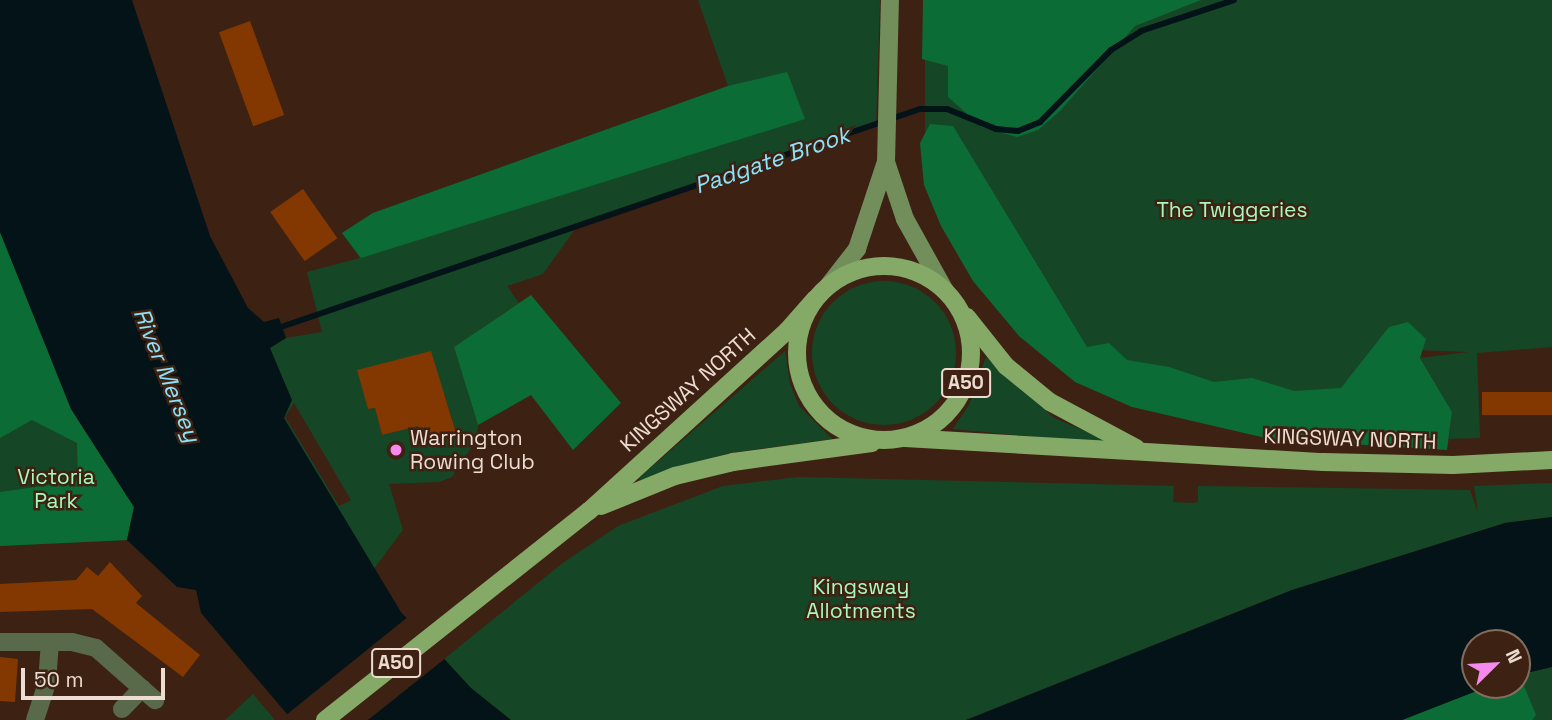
<!DOCTYPE html>
<html>
<head>
<meta charset="utf-8">
<style>
  body { margin:0 }
  #map { position:relative; width:1552px; height:720px; overflow:hidden; background:#3d2213; font-family:"Space Grotesk",sans-serif }
  div>[style] { position:absolute }
  .green>* { inset:0; background:#154727 }
  .round { border-radius:50% }
  .forest>* { inset:0; background:#0c6c36 }
  .water>* { inset:0; background:#041317 }
  .pier>* { inset:0; background:#3d2213 }
  .stream>* { height:6px; margin:-3px; padding:0 3px; transform-origin:3px; border-radius:3px; background:#041317 }
  .building>* { inset:0; background:#823800; transform-origin:0 0 }
  .street>* { height:18px; margin:-9px; padding:0 9px; transform-origin:9px; border-radius:9px; background:#586a4a }
  .secondary>* { height:18px; margin:-9px; padding:0 9px; transform-origin:9px; border-radius:9px; background:#718e5b }
  .primary>* { height:18px; margin:-9px; padding:0 9px; transform-origin:9px; border-radius:9px; background:#85a967 }
  .primary>.ring { margin:-9px; padding:0; box-sizing:content-box; background:none; border:18px solid #85a967; border-radius:50% }
  .dots>* { width:19px; height:19px; translate:-50% -50%; box-sizing:border-box; border:4px solid #3d2213; border-radius:50% }
  span { translate:-50% -50%; white-space:nowrap; text-align:center; line-height:1.15; -webkit-text-stroke:5px #3d2213; paint-order:stroke }
  .shield-label span { padding:2px 5px; background:#3d2213; border:2px solid; border-radius:5px; -webkit-text-stroke-width:0 }
  .shield-label { font-size:19px; color:#eedcd2; font-weight:700 }
  .park-label { font-size:21px; color:#a5fabc }
  .street-label { font-size:21px; color:#eedcd2 }
  .poi-label { font-size:21px; color:#eedcd2 }
  .left { translate:0 -50%; text-align:left }
  .water-label { font-size:23px; color:#8ce2fa; font-style:italic }
  .north { position:absolute; left:1461px; top:629px; width:70px; height:70px; box-sizing:border-box; background:#3d2213; border:2px solid #846c5f; border-radius:50%; rotate:66deg; font-size:19px; font-weight:700; line-height:28px; text-align:center; color:#eedcd2 }
  .north::after { content:''; display:block; margin:auto; width:24px; height:32px; background:#f589ee; clip-path:polygon(50% 0,100% 100%,50% 72%,0 100%) }
  .scale { position:absolute; left:21px; top:668px; width:144px; height:32px; box-sizing:border-box; border:4px solid #eedcd2; border-top:0; padding-left:9px; font-size:21px; line-height:24px; white-space:nowrap; color:#eedcd2; -webkit-text-stroke:5px #3d2213; paint-order:stroke }
</style>
</head>
<body>
<div id="map">
  <div class="green">
    <i style="clip-path:polygon(evenodd,698px 0,880px 0,876px 123px,575px 229px,543px 274px,507px 286px,519px 303px,454px 347px,478px 425px,476px 440px,452px 477px,439px 482px,389px 484px,403px 530px,373px 570px,283px 417px,270px 348px,286px 338px,322px 332px,307px 272px,360px 258px,342px 233px,373px 213px,728px 86px,698px 0,358px 370px,401px 430px,382px 435px,375px 408px,368px 409px,358px 370px,698px 0,444px 393px,457px 436px,423px 445px,411px 403px,444px 393px,698px 0,294px 403px,351px 500px,350px 501px,339px 506px,285px 417px,294px 403px)"></i>
    <i style="clip-path:polygon(925px 0,1552px 0,1552px 347px,1477px 353px,1480px 438px,1449px 439px,1452px 412px,1420px 358px,1469px 352px,1390px 349px,1391px 437px,1087px 385px,925px 177px)"></i>
    <i style="clip-path:polygon(0 232px,127px 540px,0 546px)"></i>
    <i class="round" style="left:812px;top:281px;width:144px;height:144px"></i>
    <i style="clip-path:polygon(785px 351px,790px 384px,799px 406px,832px 439px,729px 453px,642px 482px,639px 478px)"></i>
    <i style="clip-path:polygon(986px 357px,1054px 418px,1118px 445px,953px 429px,969px 405px)"></i>
    <i style="clip-path:polygon(798px 477px,1174px 486px,1173px 502px,1193px 503px,1198px 502px,1198px 486px,1470px 490px,1478px 513px,1474px 486px,1552px 483px,1552px 517px,1505px 523px,1292px 590px,966px 720px,511px 720px,471px 688px,444px 659px,564px 562px,618px 526px,723px 486px)"></i>
    <i style="clip-path:polygon(1552px 667px,1552px 720px,1402px 720px,1492px 685px,1517px 685px,1517px 675px)"></i>
    <i style="clip-path:polygon(253px 694px,275px 720px,225px 720px)"></i>
  </div>
  <div class="forest">
    <i style="clip-path:polygon(923px 0,1201px 0,1135px 26px,1060px 111px,1038px 130px,1017px 137px,982px 127px,948px 97px,948px 66px,922px 59px)"></i>
    <i style="clip-path:polygon(787px 72px,805px 119px,361px 258px,342px 233px,373px 213px,728px 86px)"></i>
    <i style="clip-path:polygon(930px 124px,953px 126px,1087px 347px,1109px 343px,1127px 360px,1169px 367px,1214px 382px,1252px 378px,1294px 391px,1341px 388px,1389px 327px,1408px 322px,1426px 339px,1420px 358px,1452px 412px,1447px 450px,1270px 439px,1132px 407px,1075px 382px,1019px 336px,973px 281px,941px 226px,924px 185px,920px 143px)"></i>
    <i style="clip-path:polygon(0 232px,71px 409px,134px 507px,127px 540px,0 546px,0 492px,78px 481px,77px 443px,32px 420px,0 438px)"></i>
    <i style="clip-path:polygon(531px 295px,621px 403px,573px 450px,531px 395px,478px 425px,454px 347px)"></i>
    <i style="clip-path:polygon(1519px 674px,1536px 715px,1532px 720px,1402px 720px,1492px 685px,1517px 685px)"></i>
  </div>
  <div class="water">
    <i style="clip-path:polygon(0 0,132px 0,210px 236px,248px 308px,264px 322px,279px 318px,286px 338px,270px 348px,292px 400px,284px 418px,401px 612px,471px 688px,511px 720px,292px 720px,201px 613px,196px 590px,177px 587px,127px 540px,134px 507px,71px 409px,0 232px)"></i>
    <i style="clip-path:polygon(1552px 517px,1552px 667px,1517px 675px,1517px 643px,1475px 643px,1475px 685px,1492px 685px,1402px 720px,966px 720px,1292px 590px,1505px 523px)"></i>
  </div>
  <div class="pier">
    <i style="clip-path:polygon(409px 616px,447px 657px,368px 720px,288px 720px,285px 716px)"></i>
  </div>
  <div class="stream">
    <i style="left:281px;top:327px;width:675px;rotate:-18.84deg"></i>
    <i style="left:920px;top:109px;width:27px"></i>
    <i style="left:947px;top:109px;width:53px;rotate:22.2deg"></i>
    <i style="left:996px;top:129px;width:22px;rotate:5deg"></i>
    <i style="left:1018px;top:131px;width:24px;rotate:-22deg"></i>
    <i style="left:1040px;top:122px;width:101px;rotate:-45.4deg"></i>
    <i style="left:1111px;top:50px;width:36px;rotate:-32deg"></i>
    <i style="left:1141px;top:31px;width:98px;rotate:-18.4deg"></i>
  </div>
  <div class="building">
    <i style="left:250px;top:21px;width:100px;height:33px;rotate:70deg"></i>
    <i style="left:303px;top:189px;width:60px;height:40px;rotate:55deg"></i>
    <i style="clip-path:polygon(431px 351px,457px 436px,423px 445px,418px 426px,382px 435px,375px 408px,368px 409px,357px 370px)"></i>
    <i style="left:1552px;top:392px;width:23px;height:70px;rotate:90deg"></i>
    <i style="clip-path:polygon(110px 562px,142px 596px,136px 603px,200px 655px,183px 677px,92px 609px,0 612px,0 584px,76px 580px,87px 567px,98px 576px)"></i>
    <i style="clip-path:polygon(0 657px,18px 659px,15px 702px,0 701px)"></i>
  </div>
  <div class="street">
    <i style="left:0;top:642px;width:72px"></i>
    <i style="left:72px;top:642px;width:25px;rotate:14deg"></i>
    <i style="left:96px;top:648px;width:79px;rotate:41.4deg"></i>
    <i style="left:122px;top:709px;width:29px;rotate:-46deg"></i>
    <i style="left:35px;top:720px;width:40px;rotate:-72deg"></i>
    <i style="left:47px;top:682px;width:40px;rotate:-85.7deg"></i>
  </div>
  <div class="secondary">
    <i style="left:886px;top:162px;width:60px;rotate:71.6deg"></i>
    <i style="left:905px;top:219px;width:82px;rotate:60.9deg"></i>
    <i style="left:829px;top:285px;width:46px;rotate:-52.1deg"></i>
    <i style="left:857px;top:249px;width:92px;rotate:-71.6deg"></i>
    <i style="left:886px;top:162px;width:162px;rotate:-88.6deg"></i>
  </div>
  <div class="primary">
    <i class="ring" style="left:797px;top:266px;width:156px;height:156px"></i>
    <i style="left:967px;top:317px;width:63px;rotate:51.5deg"></i>
    <i style="left:1006px;top:366px;width:57px;rotate:39.3deg"></i>
    <i style="left:1050px;top:402px;width:98px;rotate:28.1deg"></i>
    <i style="left:905px;top:438px;width:419px;rotate:3.3deg"></i>
    <i style="left:1323px;top:462px;width:130px;rotate:1.3deg"></i>
    <i style="left:1453px;top:465px;width:99px;rotate:-2.9deg"></i>
    <i style="left:601px;top:506px;width:80px;rotate:-22.1deg"></i>
    <i style="left:675px;top:476px;width:60px;rotate:-13.6deg"></i>
    <i style="left:733px;top:462px;width:140px;rotate:-7.8deg"></i>
    <i style="left:325px;top:720px;width:337px;rotate:-38.4deg"></i>
    <i style="left:589px;top:511px;width:268px;rotate:-42.3deg"></i>
    <i style="left:787px;top:331px;width:43px;rotate:-48.8deg"></i>
  </div>
  <div class="dots">
    <i style="left:396px;top:450px;background:#f589ee"></i>
  </div>
  <div class="shield-label">
    <span style="left:966px;top:383px">A50</span>
    <span style="left:396px;top:663px">A50</span>
  </div>
  <div class="park-label">
    <span style="left:1232px;top:210px">The Twiggeries</span>
    <span style="left:56px;top:489px">Victoria<br>Park</span>
    <span style="left:861px;top:599px">Kingsway<br>Allotments</span>
  </div>
  <div class="street-label">
    <span style="left:688px;top:390px;rotate:-42deg">KINGSWAY NORTH</span>
    <span style="left:1350px;top:439px;rotate:2deg">KINGSWAY NORTH</span>
  </div>
  <div class="poi-label">
    <span class="left" style="left:410px;top:450px">Warrington<br>Rowing Club</span>
  </div>
  <div class="water-label">
    <span style="left:772px;top:160px;rotate:-19deg">Padgate Brook</span>
    <span style="left:167px;top:375px;rotate:68deg">River Mersey</span>
  </div>
  <div class="north">N</div>
  <div class="scale">50 m</div>
</div>
</body>
</html>
